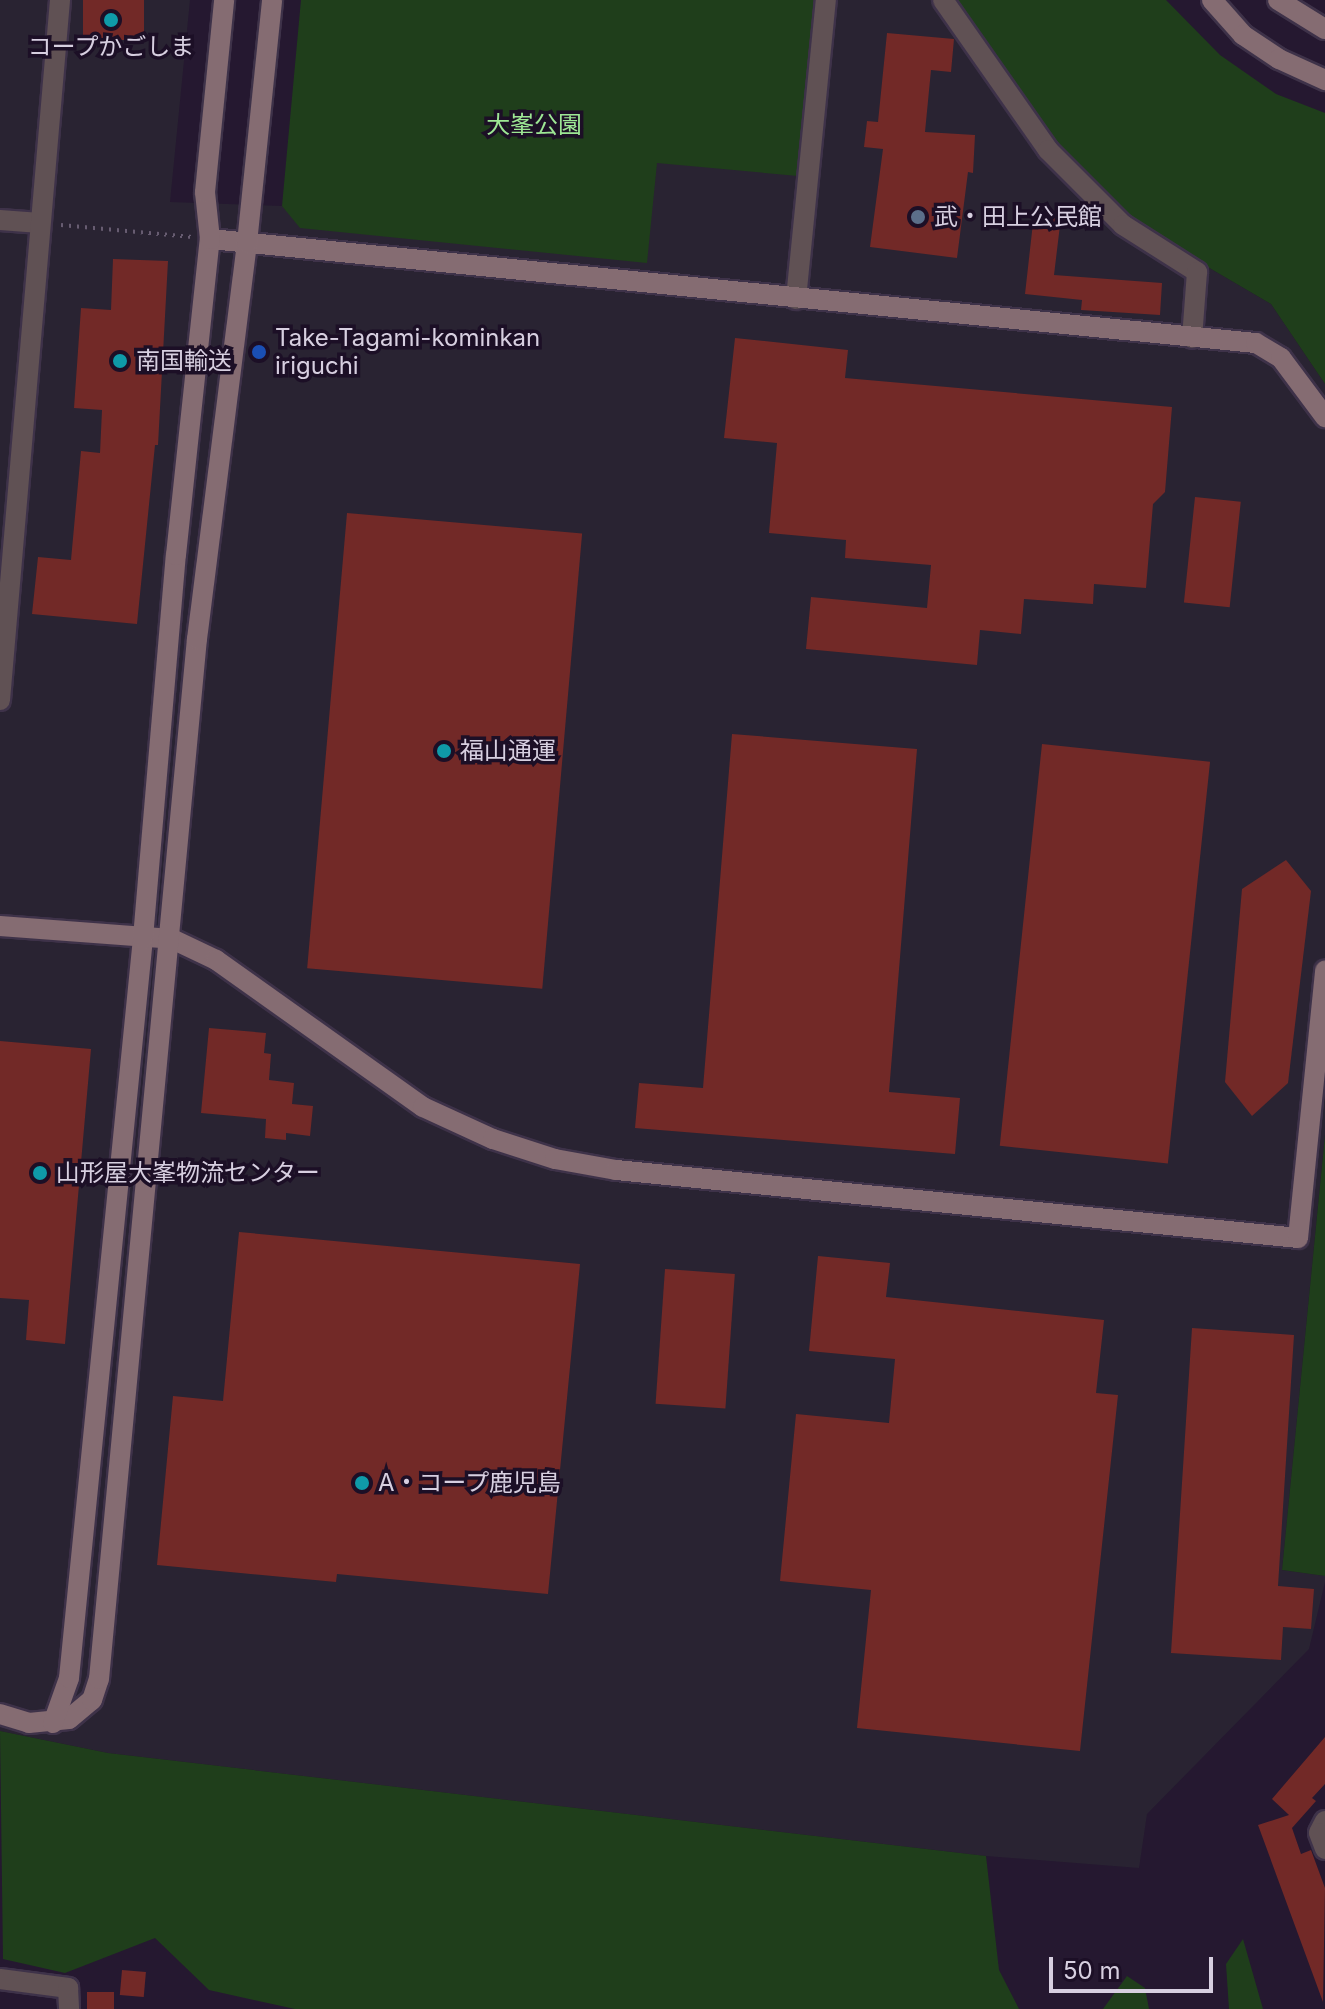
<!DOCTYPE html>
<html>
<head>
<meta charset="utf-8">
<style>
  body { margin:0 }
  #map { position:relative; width:1325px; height:2009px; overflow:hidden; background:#251830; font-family:Inter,"Noto Sans JP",sans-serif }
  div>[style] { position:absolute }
  .industrial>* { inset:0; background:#292332 }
  .green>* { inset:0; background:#1f3e1b }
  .building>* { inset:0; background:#722927; transform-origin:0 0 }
  .path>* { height:4px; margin-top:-2px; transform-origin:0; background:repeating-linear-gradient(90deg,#675c71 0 2px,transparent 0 8px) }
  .roads { filter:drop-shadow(2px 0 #3e3249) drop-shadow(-2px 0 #3e3249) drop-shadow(0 2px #3e3249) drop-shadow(0 -2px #3e3249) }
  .street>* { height:20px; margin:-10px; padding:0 10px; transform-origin:10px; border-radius:10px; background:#605154 }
  .secondary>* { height:20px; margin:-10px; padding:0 10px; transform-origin:10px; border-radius:10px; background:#856c72 }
  .dots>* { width:22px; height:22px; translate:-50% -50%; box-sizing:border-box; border:4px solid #1c0f26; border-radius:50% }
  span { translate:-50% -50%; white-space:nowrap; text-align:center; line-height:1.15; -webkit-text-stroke:7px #1c0f26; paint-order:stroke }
  .poi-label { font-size:24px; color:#d7cfe0 }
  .left { translate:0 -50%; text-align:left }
  .park-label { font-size:24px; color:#9de794 }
  .scale { position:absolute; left:1049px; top:1957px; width:164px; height:36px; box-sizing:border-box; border:4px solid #d7cfe0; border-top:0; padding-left:10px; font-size:24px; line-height:28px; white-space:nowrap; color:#d7cfe0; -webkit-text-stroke:6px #1c0f26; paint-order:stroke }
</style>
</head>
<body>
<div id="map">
  <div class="industrial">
    <i style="clip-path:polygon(0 0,190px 0,170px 202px,282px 206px,289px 210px,331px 0,955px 0,1129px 221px,1271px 304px,1325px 384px,1325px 1135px,1282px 1570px,1325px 1576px,1325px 1582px,1309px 1649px,1147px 1814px,1139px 1868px,986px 1856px,108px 1753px,0 1731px)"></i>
  </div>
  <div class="green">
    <i style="clip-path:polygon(301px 0,815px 0,798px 176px,657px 163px,647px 263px,300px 228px,282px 206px)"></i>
    <i style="clip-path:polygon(955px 0,1166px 0,1220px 55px,1276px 94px,1325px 113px,1325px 384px,1271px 304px,1129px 221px,1051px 139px)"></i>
    <i style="clip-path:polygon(1325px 1135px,1325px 1576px,1282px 1570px)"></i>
    <i style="clip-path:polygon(0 1731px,108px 1753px,986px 1856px,999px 1970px,1019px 2009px,295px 2009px,209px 1990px,155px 1938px,65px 1973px,3px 1959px)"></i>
    <i style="clip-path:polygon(1243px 1939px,1263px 2009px,1229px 2009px,1226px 1964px)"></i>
    <i style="clip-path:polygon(1127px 1976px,1145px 1988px,1149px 2009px,1103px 2009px)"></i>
  </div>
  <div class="building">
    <i style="left:83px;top:0;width:61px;height:40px"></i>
    <i style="clip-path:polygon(887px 33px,954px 39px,951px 72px,931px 70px,925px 132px,975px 135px,973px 173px,968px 172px,957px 258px,870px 247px,883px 149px,864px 147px,867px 121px,878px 122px)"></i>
    <i style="clip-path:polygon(1034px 214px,1061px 217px,1054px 275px,1162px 283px,1160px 315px,1081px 310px,1082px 300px,1025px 294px)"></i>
    <i style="clip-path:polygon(113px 259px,168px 261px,158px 445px,155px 445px,137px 624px,32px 614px,38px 557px,71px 560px,81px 451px,100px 453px,102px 410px,74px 408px,81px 308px,111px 310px)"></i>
    <i style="clip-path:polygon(735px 338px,848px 350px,845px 378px,1172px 407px,1165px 492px,1153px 504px,1146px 588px,1094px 584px,1093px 604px,1024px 599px,1021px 634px,980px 630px,977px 665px,806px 649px,811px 597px,927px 608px,931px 565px,845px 558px,846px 540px,769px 533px,777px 443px,724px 438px)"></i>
    <i style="left:1195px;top:497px;width:46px;height:106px;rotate:6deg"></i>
    <i style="left:347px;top:513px;width:236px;height:457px;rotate:5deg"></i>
    <i style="clip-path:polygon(732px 734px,917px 749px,889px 1092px,960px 1098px,955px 1154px,635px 1128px,639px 1083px,703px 1088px)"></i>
    <i style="left:1042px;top:744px;width:169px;height:404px;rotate:6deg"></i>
    <i style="clip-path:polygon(1286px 860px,1311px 891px,1288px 1083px,1252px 1116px,1225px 1082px,1242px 889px)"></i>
    <i style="clip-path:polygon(209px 1028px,266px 1033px,264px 1053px,271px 1054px,269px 1080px,294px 1083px,292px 1104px,313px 1106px,310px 1136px,286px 1133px,286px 1140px,265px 1138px,266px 1119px,201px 1113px)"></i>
    <i style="clip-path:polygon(0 1041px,91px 1049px,65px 1344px,26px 1340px,29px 1300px,0 1298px)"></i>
    <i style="clip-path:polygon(239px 1232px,580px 1264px,548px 1594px,337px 1574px,336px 1582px,157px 1565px,173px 1396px,223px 1401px)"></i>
    <i style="clip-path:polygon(818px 1256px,890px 1263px,886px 1297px,1104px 1320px,1096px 1393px,1118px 1395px,1080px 1751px,857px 1728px,871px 1590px,780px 1581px,796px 1414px,889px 1423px,895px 1359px,809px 1351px)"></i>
    <i style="left:665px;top:1269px;width:70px;height:135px;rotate:4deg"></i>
    <i style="clip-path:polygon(1192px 1328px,1294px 1335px,1278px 1586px,1314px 1589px,1311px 1629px,1283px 1627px,1281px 1660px,1171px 1653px)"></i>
    <i style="clip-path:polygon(1325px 1737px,1325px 1784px,1312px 1798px,1316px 1801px,1292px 1828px,1301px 1854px,1311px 1850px,1325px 1888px,1323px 2002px,1258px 1825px,1289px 1815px,1272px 1799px)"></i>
    <i style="left:122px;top:1970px;width:24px;height:25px;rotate:5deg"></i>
    <i style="left:87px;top:1992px;width:27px;height:17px"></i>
  </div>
  <div class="path">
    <i style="left:61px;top:225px;width:132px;rotate:5.2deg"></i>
  </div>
  <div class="roads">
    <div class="street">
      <i style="left:943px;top:0;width:183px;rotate:55deg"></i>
      <i style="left:1048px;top:150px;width:106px;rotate:45deg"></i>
      <i style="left:1123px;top:225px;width:88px;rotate:32.4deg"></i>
      <i style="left:1197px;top:272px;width:66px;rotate:94.3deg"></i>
      <i style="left:0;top:220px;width:40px;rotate:4.3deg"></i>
      <i style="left:796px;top:299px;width:301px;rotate:-84.3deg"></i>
      <i style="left:0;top:700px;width:703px;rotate:-85.1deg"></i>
      <i style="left:1325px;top:1821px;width:13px;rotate:117deg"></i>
      <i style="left:1319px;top:1833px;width:17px;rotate:69deg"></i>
      <i style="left:0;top:1979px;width:69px;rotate:7.5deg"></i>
      <i style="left:68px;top:1988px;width:21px;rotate:87deg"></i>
    </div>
    <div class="secondary">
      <i style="left:1212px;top:0;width:47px;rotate:48.5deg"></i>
      <i style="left:1243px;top:35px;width:43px;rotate:33.7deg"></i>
      <i style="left:1279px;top:59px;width:51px;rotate:24.5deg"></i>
      <i style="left:1278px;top:0;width:55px;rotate:31.7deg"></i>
      <i style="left:210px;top:239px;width:1051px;rotate:5.68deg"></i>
      <i style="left:1256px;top:343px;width:29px;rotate:31deg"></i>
      <i style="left:1281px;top:358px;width:74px;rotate:53.3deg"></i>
      <i style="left:0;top:926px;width:172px;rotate:4.3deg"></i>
      <i style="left:172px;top:939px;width:49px;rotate:25.5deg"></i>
      <i style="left:216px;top:960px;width:254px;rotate:35.4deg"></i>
      <i style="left:423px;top:1107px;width:77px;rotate:24.6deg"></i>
      <i style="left:493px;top:1139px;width:65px;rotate:17.9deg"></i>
      <i style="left:555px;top:1159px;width:62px;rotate:10.2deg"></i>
      <i style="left:616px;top:1170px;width:685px;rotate:5.69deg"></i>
      <i style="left:1298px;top:1238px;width:269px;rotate:-84.2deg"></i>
      <i style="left:0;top:1714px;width:30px;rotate:17deg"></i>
      <i style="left:29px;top:1723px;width:40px;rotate:-5.7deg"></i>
      <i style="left:69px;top:1719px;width:30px;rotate:-40deg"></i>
      <i style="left:92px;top:1700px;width:22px;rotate:-72deg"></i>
      <i style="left:99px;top:1679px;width:1045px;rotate:-84.62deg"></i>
      <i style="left:197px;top:639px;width:399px;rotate:-82.8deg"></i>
      <i style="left:247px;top:243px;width:244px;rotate:-84.1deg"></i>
      <i style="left:53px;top:1723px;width:48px;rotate:-70.4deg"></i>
      <i style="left:69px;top:1678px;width:744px;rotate:-84.29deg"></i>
      <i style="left:143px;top:938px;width:384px;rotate:-85.1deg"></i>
      <i style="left:176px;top:555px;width:318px;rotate:-83.9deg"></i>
      <i style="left:210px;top:239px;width:47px;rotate:-96.1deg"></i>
      <i style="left:205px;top:192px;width:193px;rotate:-84.3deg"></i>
    </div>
  </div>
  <div class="dots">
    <i style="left:111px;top:20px;background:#0f9aa8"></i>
    <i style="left:918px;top:217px;background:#5c6f8a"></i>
    <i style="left:259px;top:352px;background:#1a4fb4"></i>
    <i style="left:120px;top:361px;background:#0f9aa8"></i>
    <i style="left:444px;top:751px;background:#0f9aa8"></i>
    <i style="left:40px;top:1173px;background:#0f9aa8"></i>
    <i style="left:362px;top:1483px;background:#0f9aa8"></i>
  </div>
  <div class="poi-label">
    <span style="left:111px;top:47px">コープかごしま</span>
    <span class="left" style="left:934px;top:217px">武・田上公民館</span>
    <span class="left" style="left:275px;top:352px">Take-Tagami-kominkan<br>iriguchi</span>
    <span class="left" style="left:136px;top:361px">南国輸送</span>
    <span class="left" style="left:460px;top:751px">福山通運</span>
    <span class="left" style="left:56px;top:1173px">山形屋大峯物流センター</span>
    <span class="left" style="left:378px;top:1483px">A・コープ鹿児島</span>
  </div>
  <div class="park-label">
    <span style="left:534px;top:125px">大峯公園</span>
  </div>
  <div class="scale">50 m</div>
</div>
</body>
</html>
